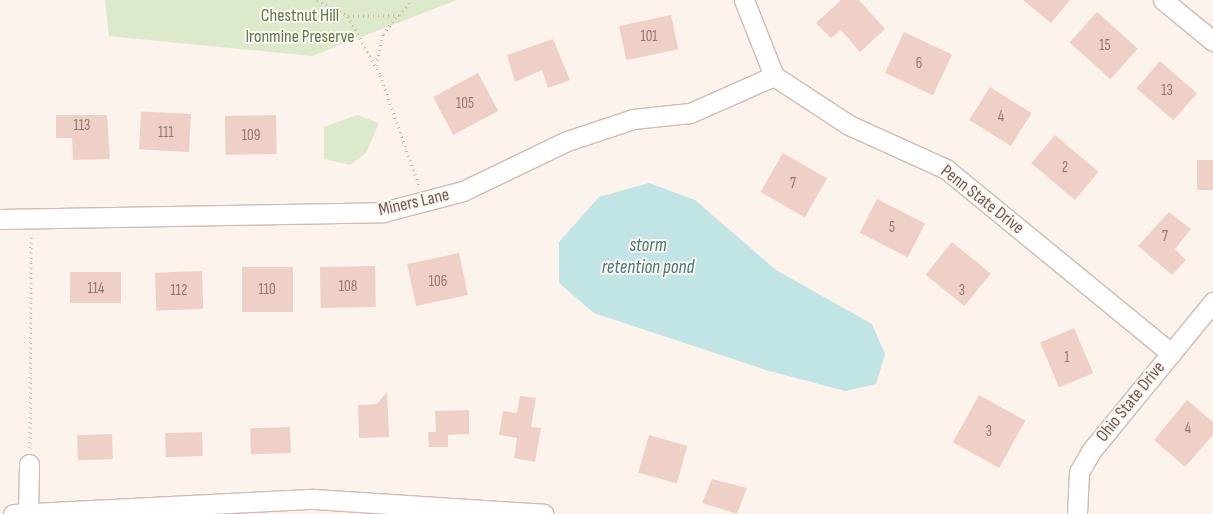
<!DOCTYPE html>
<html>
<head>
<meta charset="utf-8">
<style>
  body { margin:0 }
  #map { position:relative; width:1213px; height:514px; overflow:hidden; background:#fbf3ec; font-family:"Sofia Sans Condensed",sans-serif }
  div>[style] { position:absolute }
  .green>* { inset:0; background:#dce9cb }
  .water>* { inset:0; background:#c1e4e4 }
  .building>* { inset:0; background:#efd0c6; transform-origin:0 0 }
  .path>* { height:3px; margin-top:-1.5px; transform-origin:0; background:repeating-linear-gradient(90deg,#d5b3a8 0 1px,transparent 0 5px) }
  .roads { filter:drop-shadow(1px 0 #d0bcb4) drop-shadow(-1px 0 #d0bcb4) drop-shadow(0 1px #d0bcb4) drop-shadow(0 -1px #d0bcb4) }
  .minor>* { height:19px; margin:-9.5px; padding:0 9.5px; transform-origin:9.5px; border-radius:9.5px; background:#fff }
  span { translate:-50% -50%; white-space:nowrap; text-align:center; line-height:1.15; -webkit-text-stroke:4px #fef8f3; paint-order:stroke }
  .number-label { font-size:15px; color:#94766e }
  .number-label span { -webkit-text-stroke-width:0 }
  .park-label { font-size:18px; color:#5e7a49 }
  .street-label { font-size:18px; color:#765850 }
  .water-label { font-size:19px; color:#447879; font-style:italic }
</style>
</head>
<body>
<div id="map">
  <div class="green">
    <i style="clip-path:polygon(105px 0,457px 0,312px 56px,109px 36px)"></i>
    <i style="clip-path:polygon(357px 115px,379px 123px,366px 153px,350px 165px,324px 159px,324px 127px)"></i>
  </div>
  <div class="water">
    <i style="clip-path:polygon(649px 183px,695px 200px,776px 270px,872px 324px,885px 354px,876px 384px,846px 391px,769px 371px,594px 313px,559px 283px,559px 242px,599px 197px)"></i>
  </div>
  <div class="building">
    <i style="clip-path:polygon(841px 0,859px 0,885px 29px,860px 52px,841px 30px,831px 38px,816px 23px)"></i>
    <i style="clip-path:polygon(1023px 0,1070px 0,1051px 23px)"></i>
    <i style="left:1097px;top:12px;width:55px;height:41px;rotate:42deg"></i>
    <i style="left:671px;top:15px;width:35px;height:53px;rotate:78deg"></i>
    <i style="left:904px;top:32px;width:53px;height:45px;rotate:25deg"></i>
    <i style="clip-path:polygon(553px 39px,570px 80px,548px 88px,542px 70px,515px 82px,507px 55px)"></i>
    <i style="left:1160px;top:61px;width:49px;height:36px;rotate:41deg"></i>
    <i style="left:478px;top:73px;width:43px;height:51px;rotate:62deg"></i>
    <i style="left:990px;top:87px;width:49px;height:39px;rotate:32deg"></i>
    <i style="left:191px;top:114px;width:38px;height:50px;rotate:93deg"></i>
    <i style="clip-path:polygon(56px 115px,107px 115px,110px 159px,73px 160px,72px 138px,56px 138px)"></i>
    <i style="left:276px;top:115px;width:39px;height:51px;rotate:89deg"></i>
    <i style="left:1055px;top:135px;width:57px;height:37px;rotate:40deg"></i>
    <i style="left:783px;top:153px;width:51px;height:45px;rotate:30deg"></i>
    <i style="left:1213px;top:160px;width:30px;height:16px;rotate:90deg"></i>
    <i style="left:877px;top:199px;width:54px;height:38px;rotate:27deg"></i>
    <i style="clip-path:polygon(1169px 212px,1191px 229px,1175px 249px,1186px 260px,1172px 275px,1138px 246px)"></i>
    <i style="left:952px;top:242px;width:50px;height:42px;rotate:39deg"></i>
    <i style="left:459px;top:253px;width:43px;height:53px;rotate:78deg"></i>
    <i style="left:375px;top:266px;width:41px;height:55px;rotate:89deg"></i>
    <i style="left:293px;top:267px;width:45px;height:51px;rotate:90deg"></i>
    <i style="left:202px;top:271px;width:38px;height:47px;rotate:88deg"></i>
    <i style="left:121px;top:272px;width:31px;height:51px;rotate:90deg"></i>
    <i style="left:1074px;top:328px;width:49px;height:37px;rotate:67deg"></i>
    <i style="clip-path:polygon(387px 392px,389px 437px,359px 438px,358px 405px,377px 404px)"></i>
    <i style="left:979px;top:395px;width:53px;height:54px;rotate:29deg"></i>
    <i style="clip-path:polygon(520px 396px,536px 398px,531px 427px,541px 428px,535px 462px,514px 458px,517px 438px,499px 435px,503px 411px,517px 413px)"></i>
    <i style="clip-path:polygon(1187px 400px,1213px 422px,1213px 435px,1185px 467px,1154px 440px)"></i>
    <i style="clip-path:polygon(469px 410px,469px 434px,448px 435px,448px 447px,429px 447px,428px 432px,436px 432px,435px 411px)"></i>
    <i style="left:290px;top:427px;width:26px;height:40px;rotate:88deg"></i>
    <i style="left:202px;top:432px;width:24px;height:37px;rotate:88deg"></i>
    <i style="left:112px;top:434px;width:25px;height:35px;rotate:88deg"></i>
    <i style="left:649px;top:435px;width:40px;height:39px;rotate:16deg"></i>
    <i style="clip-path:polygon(712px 479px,747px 488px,737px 514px,702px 503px)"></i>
  </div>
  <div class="path">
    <i style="left:317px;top:0;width:35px;rotate:27deg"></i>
    <i style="left:348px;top:16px;width:67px;rotate:61.5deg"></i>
    <i style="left:380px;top:75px;width:117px;rotate:70.5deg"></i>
    <i style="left:348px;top:16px;width:51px;rotate:-1.1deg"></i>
    <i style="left:399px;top:15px;width:19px;rotate:-51deg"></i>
    <i style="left:376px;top:65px;width:32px;rotate:-77deg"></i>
    <i style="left:383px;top:34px;width:24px;rotate:-52deg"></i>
    <i style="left:30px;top:448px;width:211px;rotate:-89.7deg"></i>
  </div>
  <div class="roads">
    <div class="minor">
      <i style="left:744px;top:0;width:82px;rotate:68.5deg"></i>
      <i style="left:1163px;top:0;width:65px;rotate:39.4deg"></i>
      <i style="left:774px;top:76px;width:90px;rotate:33.2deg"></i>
      <i style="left:849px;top:125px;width:107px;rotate:24.4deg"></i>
      <i style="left:946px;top:169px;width:291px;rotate:39.3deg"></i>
      <i style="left:0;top:219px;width:383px;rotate:-1deg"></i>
      <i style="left:383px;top:212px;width:83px;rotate:-14.7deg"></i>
      <i style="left:463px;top:191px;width:115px;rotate:-25.7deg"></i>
      <i style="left:567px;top:141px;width:70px;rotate:-18.4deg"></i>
      <i style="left:633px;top:119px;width:57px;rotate:-6deg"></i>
      <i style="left:690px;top:113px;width:92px;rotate:-23.8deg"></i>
      <i style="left:28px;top:513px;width:49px;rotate:-88.8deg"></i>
      <i style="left:13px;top:514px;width:301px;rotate:-2.9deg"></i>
      <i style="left:314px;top:499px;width:230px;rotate:3.7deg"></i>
      <i style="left:1077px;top:514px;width:42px;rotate:-87.3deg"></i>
      <i style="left:1079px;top:472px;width:24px;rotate:-60deg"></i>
      <i style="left:1091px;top:451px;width:193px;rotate:-50.7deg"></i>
    </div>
  </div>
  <div class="number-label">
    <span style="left:649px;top:37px">101</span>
    <span style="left:1105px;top:46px">15</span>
    <span style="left:919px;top:64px">6</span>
    <span style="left:1167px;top:91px">13</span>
    <span style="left:465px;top:104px">105</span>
    <span style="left:1001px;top:117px">4</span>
    <span style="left:82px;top:126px">113</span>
    <span style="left:166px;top:133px">111</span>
    <span style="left:251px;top:136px">109</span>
    <span style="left:1065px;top:168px">2</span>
    <span style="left:793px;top:184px">7</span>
    <span style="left:892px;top:228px">5</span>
    <span style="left:1165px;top:237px">7</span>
    <span style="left:438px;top:282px">106</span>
    <span style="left:348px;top:287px">108</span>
    <span style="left:96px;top:289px">114</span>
    <span style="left:267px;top:290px">110</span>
    <span style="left:179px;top:291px">112</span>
    <span style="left:962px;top:291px">3</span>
    <span style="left:1067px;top:358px">1</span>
    <span style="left:1188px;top:429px">4</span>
    <span style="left:989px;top:432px">3</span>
  </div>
  <div class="park-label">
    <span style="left:300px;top:27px">Chestnut Hill<br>Ironmine Preserve</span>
  </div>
  <div class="street-label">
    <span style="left:982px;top:200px;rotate:38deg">Penn State Drive</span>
    <span style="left:414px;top:203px;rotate:-13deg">Miners Lane</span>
    <span style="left:1131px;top:402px;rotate:-51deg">Ohio State Drive</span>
  </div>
  <div class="water-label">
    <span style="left:648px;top:257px">storm<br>retention pond</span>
  </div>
</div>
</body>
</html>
